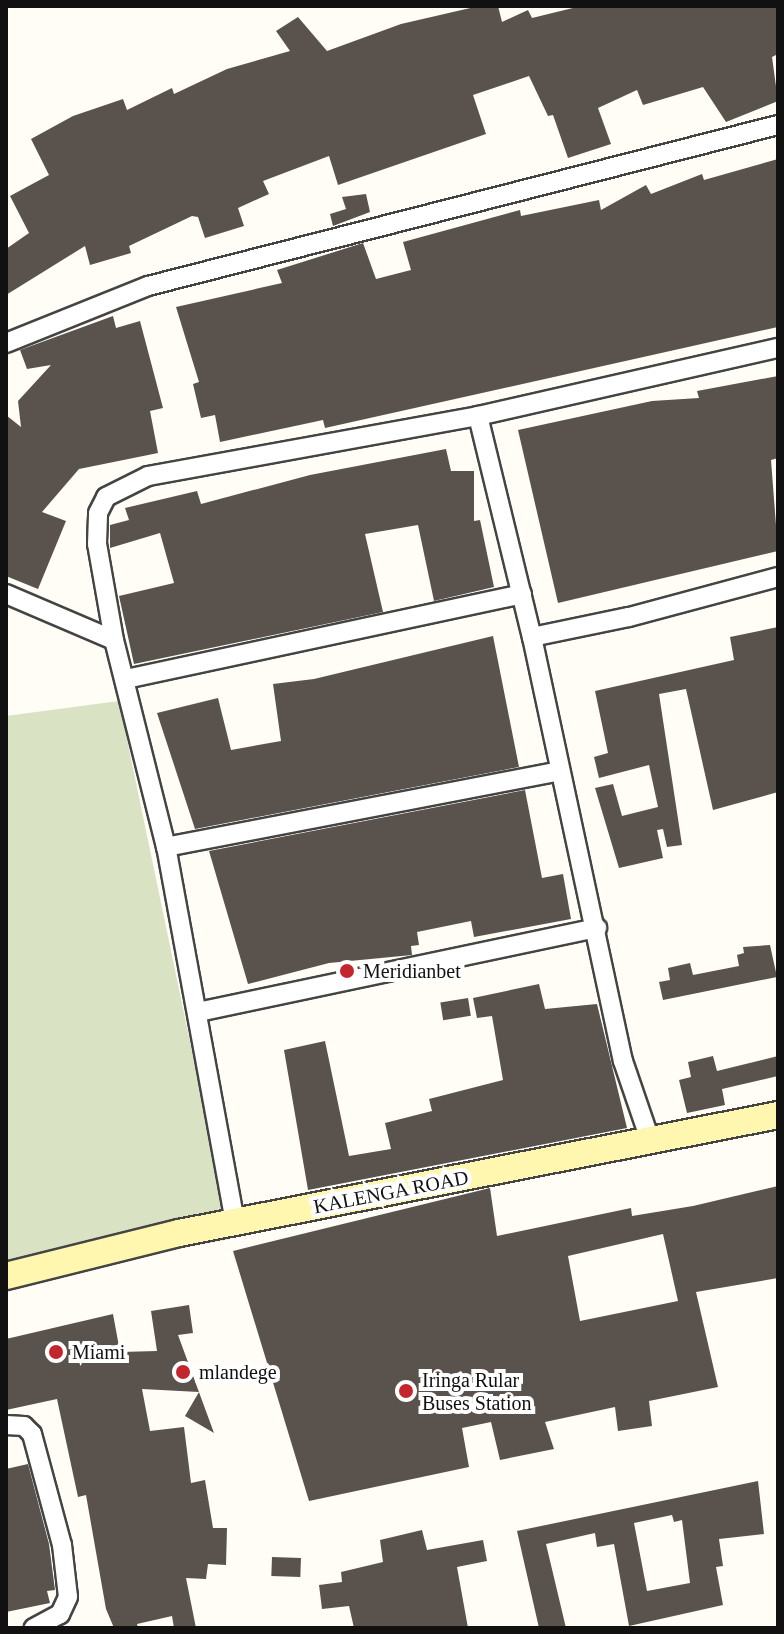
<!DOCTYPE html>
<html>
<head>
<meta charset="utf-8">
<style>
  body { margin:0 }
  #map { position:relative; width:784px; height:1634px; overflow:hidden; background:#fffdf5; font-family:Georgia,serif }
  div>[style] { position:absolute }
  .cemetery>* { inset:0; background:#d9e3c4 }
  .building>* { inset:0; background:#5a524d; transform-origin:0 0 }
  .roads { filter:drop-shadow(2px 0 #444) drop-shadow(-2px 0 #444) drop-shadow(0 2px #444) drop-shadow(0 -2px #444) }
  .street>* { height:18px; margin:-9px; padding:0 9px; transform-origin:9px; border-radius:9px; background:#fff }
  .secondary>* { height:26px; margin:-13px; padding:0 13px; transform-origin:13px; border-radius:13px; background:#fff6b0 }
  .dots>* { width:22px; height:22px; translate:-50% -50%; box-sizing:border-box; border:4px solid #fff; border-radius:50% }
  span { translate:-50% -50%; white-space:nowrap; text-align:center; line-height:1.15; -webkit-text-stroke:8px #fff; paint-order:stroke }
  .poi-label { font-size:20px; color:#111 }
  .left { translate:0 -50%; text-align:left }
  .street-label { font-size:20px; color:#111 }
  .frame { position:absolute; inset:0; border:8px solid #111; pointer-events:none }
</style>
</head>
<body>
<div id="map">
  <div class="cemetery">
    <i style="clip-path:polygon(119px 701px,231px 1239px,6px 1281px,6px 716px)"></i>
  </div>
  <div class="building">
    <i style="clip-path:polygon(479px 6px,498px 6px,502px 22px,528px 10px,532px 18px,581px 6px,778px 6px,778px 54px,772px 57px,778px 101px,726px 122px,703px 87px,643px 105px,637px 90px,598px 108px,611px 144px,568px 158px,553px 115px,548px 116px,529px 76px,473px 95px,486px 134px,338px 185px,329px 156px,263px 181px,269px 194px,238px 208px,244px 226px,205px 238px,198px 217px,192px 216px,129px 246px,131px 253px,90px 265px,85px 246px,6px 295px,6px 249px,29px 233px,10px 196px,49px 175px,31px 139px,73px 116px,123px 99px,127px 110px,172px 88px,174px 94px,227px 69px,290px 51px,276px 31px,298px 17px,327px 51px,401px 24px)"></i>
    <i style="clip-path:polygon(778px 159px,778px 327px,325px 428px,323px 420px,220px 442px,215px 415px,201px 418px,193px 384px,199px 382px,176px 307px,282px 283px,277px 270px,363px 243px,376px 279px,411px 270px,403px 242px,520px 210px,521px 216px,599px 200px,601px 210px,646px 185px,651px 194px,702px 174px,704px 180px)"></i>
    <i style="clip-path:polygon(366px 194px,370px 212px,333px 226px,330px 214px,346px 209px,342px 197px)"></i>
    <i style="clip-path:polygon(113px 316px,116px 328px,140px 321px,163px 408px,150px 411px,158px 453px,79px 469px,42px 512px,66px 521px,38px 589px,6px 576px,6px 415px,21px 427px,18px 401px,51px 365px,27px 369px,20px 350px)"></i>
    <i style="clip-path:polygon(778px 376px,778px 458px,771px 460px,778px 551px,558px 603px,518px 430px,652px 401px,699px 398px,697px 391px)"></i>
    <i style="clip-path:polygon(446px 449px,451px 471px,474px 471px,474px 521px,480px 520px,494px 587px,434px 601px,418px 525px,365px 534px,383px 612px,134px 664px,119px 596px,174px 583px,160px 533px,110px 548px,110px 525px,129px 520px,125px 508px,197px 491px,201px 504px,310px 475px)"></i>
    <i style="clip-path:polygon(778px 627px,778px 792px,713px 810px,686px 689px,659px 694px,682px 845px,667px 847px,663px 829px,657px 830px,663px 858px,619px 868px,595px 788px,613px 784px,622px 816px,658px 807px,649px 765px,599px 778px,594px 757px,608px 753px,595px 691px,734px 660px,730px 637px)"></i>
    <i style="clip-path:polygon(493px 636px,519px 767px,195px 829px,157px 713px,218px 698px,231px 750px,281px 741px,273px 684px,314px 679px)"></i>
    <i style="clip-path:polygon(525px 790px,542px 878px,563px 874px,571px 919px,474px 937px,471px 921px,417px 932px,419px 945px,411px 946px,412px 955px,329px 963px,248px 984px,209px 851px)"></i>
    <i style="clip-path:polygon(770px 945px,777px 977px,663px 1000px,659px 982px,670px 980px,668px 968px,690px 963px,693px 975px,739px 966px,737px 955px,744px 953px,743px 947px)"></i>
    <i style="clip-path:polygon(539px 984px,545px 1009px,597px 1004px,627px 1128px,308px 1190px,284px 1050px,325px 1041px,349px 1156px,391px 1149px,385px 1123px,432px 1111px,429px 1099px,503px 1080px,492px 1016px,477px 1018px,473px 998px)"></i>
    <i style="left:468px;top:998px;width:18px;height:28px;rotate:81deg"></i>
    <i style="clip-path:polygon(713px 1056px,717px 1071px,778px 1056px,778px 1076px,722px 1089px,725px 1105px,687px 1113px,679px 1080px,691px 1077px,688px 1062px)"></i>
    <i style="clip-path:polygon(evenodd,778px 1186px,778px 1278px,696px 1292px,718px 1387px,649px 1401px,652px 1426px,618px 1431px,615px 1407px,545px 1422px,554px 1449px,500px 1460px,491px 1422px,462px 1428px,469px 1467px,309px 1501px,233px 1251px,490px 1188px,497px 1236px,631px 1208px,632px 1216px,693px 1206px,778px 1186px,663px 1234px,678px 1301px,580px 1321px,568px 1256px,663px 1234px)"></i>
    <i style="clip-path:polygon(189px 1305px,193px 1333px,178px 1335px,214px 1433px,185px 1416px,199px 1392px,142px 1389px,150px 1431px,184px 1427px,191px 1483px,205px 1480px,213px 1528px,227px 1528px,226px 1565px,208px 1564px,206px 1579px,186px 1578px,196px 1628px,174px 1628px,172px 1616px,137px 1624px,138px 1628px,114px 1628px,106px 1609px,86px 1495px,78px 1497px,57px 1399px,6px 1410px,6px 1339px,113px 1314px,120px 1352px,157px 1351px,151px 1311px)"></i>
    <i style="clip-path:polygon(28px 1464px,49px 1544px,55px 1590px,47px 1591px,50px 1603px,6px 1612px,6px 1469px)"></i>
    <i style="clip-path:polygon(evenodd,758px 1481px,764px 1534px,719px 1539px,723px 1566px,716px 1567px,723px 1605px,629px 1626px,614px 1544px,597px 1547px,595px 1533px,546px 1544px,566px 1628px,539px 1628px,517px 1531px,758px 1481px,672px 1515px,674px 1522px,682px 1520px,690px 1583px,647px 1591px,634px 1523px,672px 1515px)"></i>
    <i style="clip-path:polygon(422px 1530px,427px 1550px,483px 1540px,487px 1561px,457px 1567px,468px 1628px,354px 1628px,349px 1606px,322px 1609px,319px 1585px,342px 1582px,341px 1572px,383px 1562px,380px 1540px)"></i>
    <i style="left:272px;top:1557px;width:29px;height:19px;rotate:2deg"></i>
  </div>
  <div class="roads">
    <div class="street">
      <i style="left:6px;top:343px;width:153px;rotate:-21.9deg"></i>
      <i style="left:148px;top:286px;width:650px;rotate:-14.34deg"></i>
      <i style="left:478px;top:416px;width:228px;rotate:76.3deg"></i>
      <i style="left:532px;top:637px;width:434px;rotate:77.9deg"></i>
      <i style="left:623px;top:1061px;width:87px;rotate:71.1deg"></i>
      <i style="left:6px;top:594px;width:117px;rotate:23.1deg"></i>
      <i style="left:532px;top:637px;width:99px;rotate:-11.7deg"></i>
      <i style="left:629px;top:617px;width:154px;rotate:-15deg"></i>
      <i style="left:126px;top:679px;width:405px;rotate:-12.1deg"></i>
      <i style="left:166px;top:847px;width:400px;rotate:-10.9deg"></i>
      <i style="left:198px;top:1012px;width:408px;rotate:-11.9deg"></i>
      <i style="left:235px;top:1222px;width:381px;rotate:-100.4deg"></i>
      <i style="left:166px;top:847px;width:213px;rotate:-104.1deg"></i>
      <i style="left:114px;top:640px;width:97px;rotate:-100deg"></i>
      <i style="left:97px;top:544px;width:31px;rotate:-88deg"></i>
      <i style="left:98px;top:513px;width:18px;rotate:-63deg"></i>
      <i style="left:106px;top:497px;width:47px;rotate:-26.6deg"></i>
      <i style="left:148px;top:476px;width:335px;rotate:-10.3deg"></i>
      <i style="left:478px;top:416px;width:308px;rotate:-12.8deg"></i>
      <i style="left:6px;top:1425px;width:18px;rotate:3deg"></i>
      <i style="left:24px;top:1426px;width:11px;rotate:45deg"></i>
      <i style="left:32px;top:1434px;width:115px;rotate:74.9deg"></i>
      <i style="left:62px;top:1545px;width:52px;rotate:83.4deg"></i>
      <i style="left:68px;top:1597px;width:19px;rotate:115deg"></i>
      <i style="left:60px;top:1614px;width:30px;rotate:152deg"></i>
    </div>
    <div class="secondary">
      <i style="left:6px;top:1276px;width:178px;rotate:-14deg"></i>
      <i style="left:179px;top:1233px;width:611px;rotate:-11.14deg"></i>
    </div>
  </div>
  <div class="dots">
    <i style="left:347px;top:971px;background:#c4262e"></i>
    <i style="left:56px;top:1352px;background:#c4262e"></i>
    <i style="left:183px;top:1372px;background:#c4262e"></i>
    <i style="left:406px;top:1391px;background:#c4262e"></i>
  </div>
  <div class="poi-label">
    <span class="left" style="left:363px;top:971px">Meridianbet</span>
    <span class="left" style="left:72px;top:1352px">Miami</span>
    <span class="left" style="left:199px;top:1372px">mlandege</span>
    <span class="left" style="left:422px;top:1392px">Iringa Rular<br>Buses Station</span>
  </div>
  <div class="street-label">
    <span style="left:391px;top:1192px;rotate:-11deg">KALENGA ROAD</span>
  </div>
  <div class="frame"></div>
</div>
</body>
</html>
